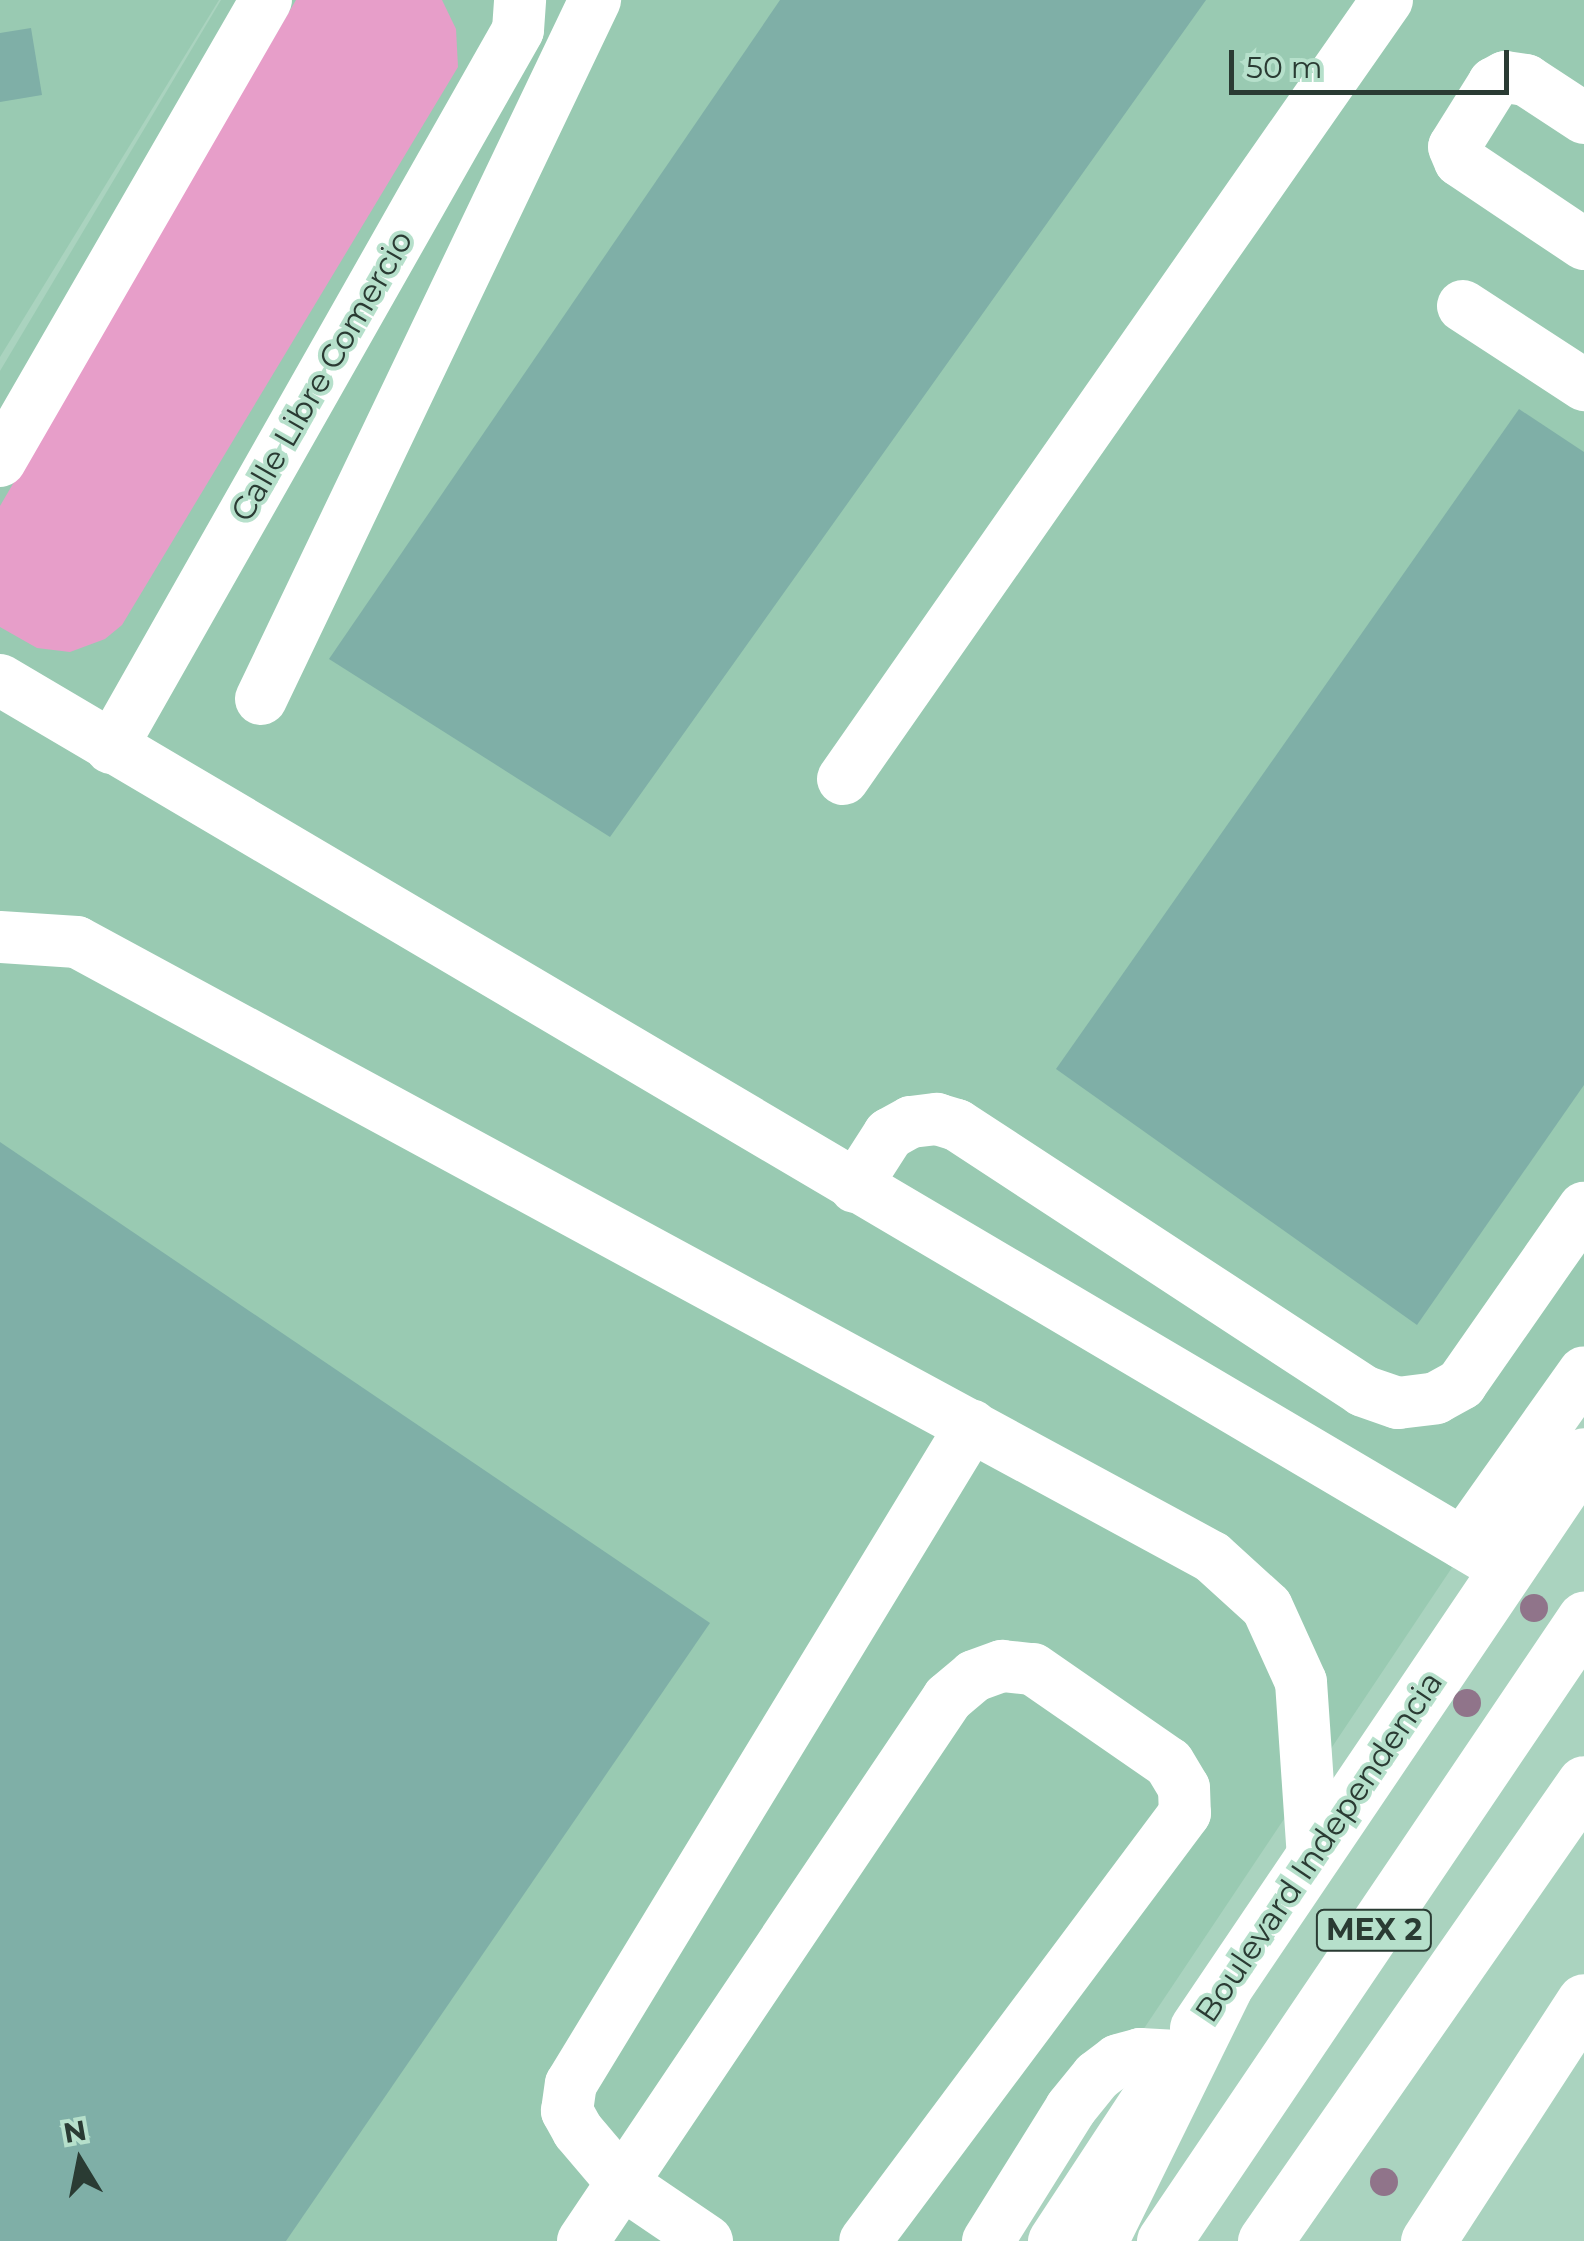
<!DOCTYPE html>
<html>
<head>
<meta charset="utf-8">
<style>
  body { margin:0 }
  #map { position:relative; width:1584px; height:2241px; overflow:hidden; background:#aad3bf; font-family:Montserrat,sans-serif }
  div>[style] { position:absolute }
  .built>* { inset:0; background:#99cab2 }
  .green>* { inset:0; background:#e79ec9 }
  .building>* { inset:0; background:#7fafa7 }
  .minor>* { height:52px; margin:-26px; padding:0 26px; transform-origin:26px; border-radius:26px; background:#fff }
  .major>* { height:55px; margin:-27.5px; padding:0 27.5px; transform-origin:27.5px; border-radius:27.5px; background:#fff }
  .highway>* { height:55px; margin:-27.5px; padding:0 27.5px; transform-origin:27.5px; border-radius:27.5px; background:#fff }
  .trees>* { width:28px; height:28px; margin:-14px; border-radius:50%; background:#90748a }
  span { translate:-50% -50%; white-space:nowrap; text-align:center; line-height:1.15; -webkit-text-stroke:8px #b6e0cb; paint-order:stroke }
  .shield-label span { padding:2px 8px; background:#b6e0cb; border:2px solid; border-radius:8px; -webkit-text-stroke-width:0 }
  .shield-label { font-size:30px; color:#2a3b33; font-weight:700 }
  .street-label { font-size:32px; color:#2a3b33 }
  .north { position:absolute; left:30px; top:2111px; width:100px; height:100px; -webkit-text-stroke:8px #b6e0cb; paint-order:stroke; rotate:350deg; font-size:28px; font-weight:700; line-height:40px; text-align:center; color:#2a3b33 }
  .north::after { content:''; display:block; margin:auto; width:35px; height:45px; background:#2a3b33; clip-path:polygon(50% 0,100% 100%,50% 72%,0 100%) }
  .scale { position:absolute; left:1229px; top:50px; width:280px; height:45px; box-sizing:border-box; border:5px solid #2a3b33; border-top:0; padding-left:12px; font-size:30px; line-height:35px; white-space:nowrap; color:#2a3b33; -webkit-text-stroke:8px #b6e0cb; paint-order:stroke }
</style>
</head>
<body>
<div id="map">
  <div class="built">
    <i style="clip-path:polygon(0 0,219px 0,0 357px)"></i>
    <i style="clip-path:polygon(221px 0,1584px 0,1584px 1370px,1002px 2241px,0 2241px,0 371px)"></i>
  </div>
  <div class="green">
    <i style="clip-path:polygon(296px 0,442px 0,456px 29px,458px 67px,122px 625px,105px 639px,70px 652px,37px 648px,0 627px,0 506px)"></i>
  </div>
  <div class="building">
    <i style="clip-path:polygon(780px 0,1206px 0,610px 837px,329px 659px)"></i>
    <i style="clip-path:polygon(31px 28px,42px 95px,0 102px,0 33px)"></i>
    <i style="clip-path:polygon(1519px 409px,1584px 452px,1584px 1085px,1417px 1325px,1056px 1069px)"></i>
    <i style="clip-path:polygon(0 1142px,710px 1623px,286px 2241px,0 2241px)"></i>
  </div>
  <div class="minor">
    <i style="left:1584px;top:118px;width:69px;rotate:-146.8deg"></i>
    <i style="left:1526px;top:80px;width:21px;rotate:-172deg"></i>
    <i style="left:1505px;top:77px;width:13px;rotate:151deg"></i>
    <i style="left:1494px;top:83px;width:75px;rotate:122deg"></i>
    <i style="left:1454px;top:147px;width:15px;rotate:67deg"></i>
    <i style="left:1460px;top:161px;width:149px;rotate:33.8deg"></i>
    <i style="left:1463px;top:306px;width:145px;rotate:33.1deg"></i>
    <i style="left:0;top:461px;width:532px;rotate:-60.01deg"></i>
    <i style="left:0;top:680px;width:1750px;rotate:30.54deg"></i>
    <i style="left:261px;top:699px;width:775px;rotate:-64.46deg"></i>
    <i style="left:111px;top:748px;width:825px;rotate:-60.45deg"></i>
    <i style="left:518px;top:30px;width:30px;rotate:-86deg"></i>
    <i style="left:843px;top:779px;width:950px;rotate:-55.07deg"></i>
    <i style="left:0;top:937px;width:77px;rotate:3.7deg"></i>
    <i style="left:77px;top:942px;width:1291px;rotate:28.45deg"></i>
    <i style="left:1212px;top:1557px;width:74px;rotate:42.3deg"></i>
    <i style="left:1267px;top:1607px;width:82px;rotate:65.6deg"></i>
    <i style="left:1301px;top:1682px;width:174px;rotate:86.1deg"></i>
    <i style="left:855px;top:1187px;width:63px;rotate:-57.3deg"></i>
    <i style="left:889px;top:1134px;width:25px;rotate:-29deg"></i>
    <i style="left:911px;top:1122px;width:26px;rotate:-7deg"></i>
    <i style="left:937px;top:1119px;width:21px;rotate:17deg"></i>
    <i style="left:957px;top:1125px;width:485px;rotate:33.2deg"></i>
    <i style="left:1363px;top:1391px;width:37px;rotate:19deg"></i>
    <i style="left:1398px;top:1403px;width:38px;rotate:-7deg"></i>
    <i style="left:1436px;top:1398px;width:29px;rotate:-29deg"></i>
    <i style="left:1461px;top:1384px;width:215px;rotate:-55.1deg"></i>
    <i style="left:1463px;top:1543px;width:209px;rotate:-54.7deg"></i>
    <i style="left:583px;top:2241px;width:654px;rotate:-56.09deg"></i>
    <i style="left:948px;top:1698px;width:34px;rotate:-40deg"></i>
    <i style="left:974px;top:1676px;width:30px;rotate:-20deg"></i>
    <i style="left:1002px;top:1666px;width:31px;rotate:6deg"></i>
    <i style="left:1033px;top:1669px;width:165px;rotate:34.7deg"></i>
    <i style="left:1169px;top:1763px;width:29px;rotate:59deg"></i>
    <i style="left:1184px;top:1788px;width:25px;rotate:88deg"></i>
    <i style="left:1185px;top:1813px;width:534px;rotate:126.78deg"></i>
    <i style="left:707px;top:2241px;width:102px;rotate:-145.8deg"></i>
    <i style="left:623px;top:2184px;width:70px;rotate:-130.3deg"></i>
    <i style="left:578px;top:2131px;width:23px;rotate:-119deg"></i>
    <i style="left:567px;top:2111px;width:27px;rotate:-82deg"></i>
    <i style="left:571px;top:2084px;width:771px;rotate:-58.68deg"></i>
    <i style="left:988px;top:2241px;width:157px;rotate:-58deg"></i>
    <i style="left:1071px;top:2108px;width:41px;rotate:-50.9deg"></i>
    <i style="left:1097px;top:2076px;width:26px;rotate:-37deg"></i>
    <i style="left:1118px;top:2060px;width:23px;rotate:-15deg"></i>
    <i style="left:1140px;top:2054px;width:37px;rotate:3deg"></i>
  </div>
  <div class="major">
    <i style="left:1197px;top:2028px;width:691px;rotate:-55.97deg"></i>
    <i style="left:1055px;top:2241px;width:175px;rotate:-56.7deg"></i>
    <i style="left:1428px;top:2241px;width:286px;rotate:-57deg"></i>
  </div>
  <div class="highway">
    <i style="left:1100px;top:2241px;width:281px;rotate:-63.8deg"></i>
    <i style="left:1164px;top:2241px;width:751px;rotate:-55.97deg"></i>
    <i style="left:1265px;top:2241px;width:558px;rotate:-55.14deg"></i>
  </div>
  <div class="trees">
    <i style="left:1534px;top:1608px"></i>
    <i style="left:1467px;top:1703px"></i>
    <i style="left:1384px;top:2182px"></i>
  </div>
  <div class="shield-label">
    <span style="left:1374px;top:1930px">MEX 2</span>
  </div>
  <div class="street-label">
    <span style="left:322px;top:376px;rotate:-60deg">Calle Libre Comercio</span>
    <span style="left:1319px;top:1847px;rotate:-56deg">Boulevard Independencia</span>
  </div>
  <div class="north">N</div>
  <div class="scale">50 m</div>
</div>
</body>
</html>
